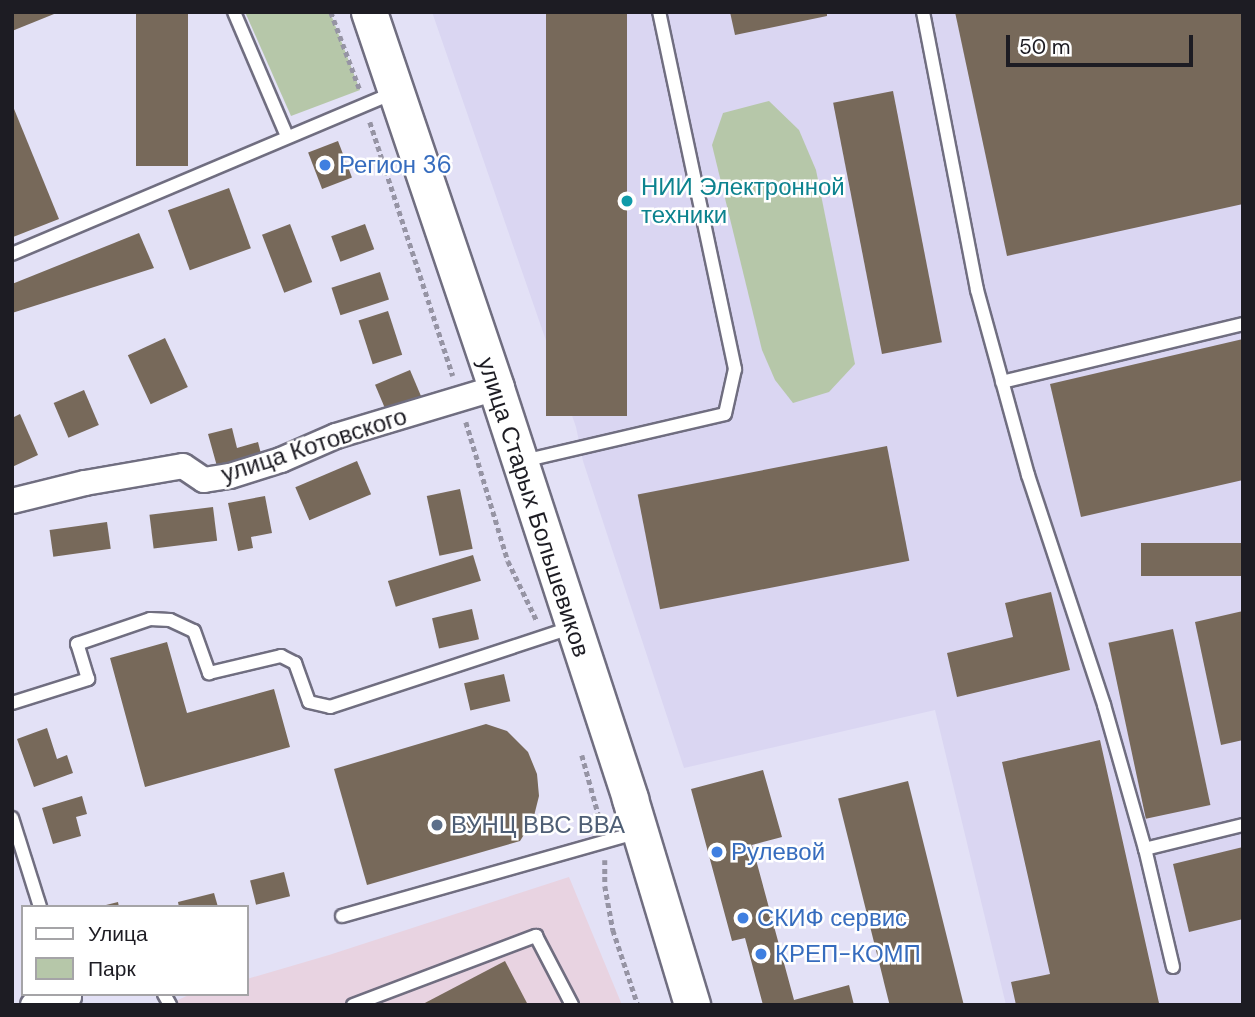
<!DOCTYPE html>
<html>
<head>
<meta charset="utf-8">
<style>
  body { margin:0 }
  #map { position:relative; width:1255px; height:1017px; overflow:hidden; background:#e3e1f6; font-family:"DM Sans",sans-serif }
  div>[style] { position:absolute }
  .built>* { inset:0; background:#dad6f2 }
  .education>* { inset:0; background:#e8d3e1 }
  .green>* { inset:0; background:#b6c7a9 }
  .building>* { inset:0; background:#77695a; transform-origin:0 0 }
  .path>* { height:4.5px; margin-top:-2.25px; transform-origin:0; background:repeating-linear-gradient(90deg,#9694a4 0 5px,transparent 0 8.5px) }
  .roads { filter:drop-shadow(2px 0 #706e80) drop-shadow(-2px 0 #706e80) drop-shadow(0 2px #706e80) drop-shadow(0 -2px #706e80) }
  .lane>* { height:12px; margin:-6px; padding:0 6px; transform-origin:6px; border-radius:6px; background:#fff }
  .street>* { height:24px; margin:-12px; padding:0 12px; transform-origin:12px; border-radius:12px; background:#fff }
  .secondary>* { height:35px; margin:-17.5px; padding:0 17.5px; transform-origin:17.5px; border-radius:17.5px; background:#fff }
  .dots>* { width:19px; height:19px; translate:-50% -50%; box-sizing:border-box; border:4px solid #fff; border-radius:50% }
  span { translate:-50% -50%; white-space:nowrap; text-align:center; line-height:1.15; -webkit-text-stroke:5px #fff; paint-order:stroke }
  .shop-label { font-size:24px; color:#366cbe }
  .left { translate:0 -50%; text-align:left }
  .culture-label { font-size:24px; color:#0d838f }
  .street-label { font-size:24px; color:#1d1c23 }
  .service-label { font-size:24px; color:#4e5e75 }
  .frame { position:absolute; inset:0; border:14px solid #1d1c23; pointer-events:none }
  .legend { position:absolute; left:21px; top:905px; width:228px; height:91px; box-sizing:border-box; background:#fff; border:2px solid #a5a4a7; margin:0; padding:9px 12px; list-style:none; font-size:21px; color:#1d1c23 }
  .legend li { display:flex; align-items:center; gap:14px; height:35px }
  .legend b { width:35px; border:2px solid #a5a4a7 }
  .scale { position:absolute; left:1006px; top:35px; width:187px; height:32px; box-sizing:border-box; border:4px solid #1d1c23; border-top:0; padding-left:9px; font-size:21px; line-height:24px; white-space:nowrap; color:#1d1c23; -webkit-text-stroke:5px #fff; paint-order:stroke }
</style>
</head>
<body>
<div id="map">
  <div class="built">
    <i style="clip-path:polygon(432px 12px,1243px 12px,1243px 1005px,1006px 1005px,935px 710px,684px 768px,583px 461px,576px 427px)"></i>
  </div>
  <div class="education">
    <i style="clip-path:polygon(569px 877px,622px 1005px,167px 1005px,191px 994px,247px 994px,247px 979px,329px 955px)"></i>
  </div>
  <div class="green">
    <i style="clip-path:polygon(245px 12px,330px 12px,360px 90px,291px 116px)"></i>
    <i style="clip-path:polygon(769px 101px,799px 130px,816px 170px,855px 364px,829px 392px,793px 403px,775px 380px,762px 350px,712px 145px,723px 113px)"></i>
  </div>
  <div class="building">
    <i style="clip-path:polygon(12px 12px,59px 12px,12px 31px)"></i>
    <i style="left:136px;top:12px;width:52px;height:154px"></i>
    <i style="left:546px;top:12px;width:81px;height:404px"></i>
    <i style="clip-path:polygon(730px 12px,827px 12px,827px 16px,735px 35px)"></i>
    <i style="clip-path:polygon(955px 12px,1243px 12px,1243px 204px,1007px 256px)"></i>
    <i style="left:893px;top:91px;width:256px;height:61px;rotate:79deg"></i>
    <i style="clip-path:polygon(12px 104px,59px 219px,13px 237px,12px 234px)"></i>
    <i style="left:338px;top:141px;width:39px;height:32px;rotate:69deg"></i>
    <i style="left:229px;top:188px;width:64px;height:65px;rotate:70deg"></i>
    <i style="left:290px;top:224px;width:62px;height:30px;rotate:69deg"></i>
    <i style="left:365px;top:224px;width:27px;height:36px;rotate:70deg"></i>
    <i style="clip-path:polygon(139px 233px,154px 268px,12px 313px,12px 284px)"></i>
    <i style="left:380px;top:272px;width:29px;height:51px;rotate:72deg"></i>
    <i style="left:388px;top:311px;width:46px;height:31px;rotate:72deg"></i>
    <i style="left:165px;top:338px;width:54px;height:41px;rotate:65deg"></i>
    <i style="clip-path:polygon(1243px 339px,1243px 480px,1081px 517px,1050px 384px)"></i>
    <i style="left:410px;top:370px;width:33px;height:38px;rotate:67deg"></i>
    <i style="left:84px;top:390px;width:38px;height:33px;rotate:67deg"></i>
    <i style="clip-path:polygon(20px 414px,38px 455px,12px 467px,12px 418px)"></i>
    <i style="clip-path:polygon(232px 428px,237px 448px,258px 442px,262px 458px,218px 470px,208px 434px)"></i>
    <i style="left:887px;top:446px;width:117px;height:254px;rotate:79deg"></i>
    <i style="left:357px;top:461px;width:36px;height:67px;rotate:67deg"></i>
    <i style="left:460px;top:489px;width:61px;height:34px;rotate:78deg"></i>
    <i style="clip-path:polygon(265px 496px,272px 533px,251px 537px,253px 548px,238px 551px,228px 503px)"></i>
    <i style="left:213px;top:507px;width:34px;height:64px;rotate:83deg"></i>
    <i style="left:107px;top:522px;width:27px;height:58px;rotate:82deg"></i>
    <i style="left:1243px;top:543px;width:33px;height:102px;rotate:90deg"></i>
    <i style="left:473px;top:555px;width:27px;height:89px;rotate:73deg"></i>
    <i style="clip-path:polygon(1051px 592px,1070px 670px,957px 697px,947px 653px,1013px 637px,1005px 603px)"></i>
    <i style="left:472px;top:609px;width:31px;height:41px;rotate:77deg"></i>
    <i style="clip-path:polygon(1243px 611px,1243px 740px,1221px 745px,1195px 622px)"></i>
    <i style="left:1173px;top:629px;width:180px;height:66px;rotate:78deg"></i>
    <i style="clip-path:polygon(167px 642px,187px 713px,274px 689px,290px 747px,145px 787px,110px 658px)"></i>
    <i style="left:504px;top:674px;width:28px;height:41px;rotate:77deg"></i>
    <i style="clip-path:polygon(486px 724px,507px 731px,528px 752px,537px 774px,539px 796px,533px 820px,520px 841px,367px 885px,334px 769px)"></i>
    <i style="clip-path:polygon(47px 728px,57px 759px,67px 755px,73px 773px,34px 787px,17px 739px)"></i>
    <i style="clip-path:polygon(1100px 740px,1159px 1003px,1016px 1005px,1011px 982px,1050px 974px,1002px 762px)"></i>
    <i style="clip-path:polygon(763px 770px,782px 837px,752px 845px,794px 1000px,849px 985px,854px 1005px,763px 1005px,745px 938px,732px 941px,691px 789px)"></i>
    <i style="left:908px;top:781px;width:230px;height:72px;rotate:76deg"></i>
    <i style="clip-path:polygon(82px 796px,87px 814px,76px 817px,81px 836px,53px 844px,42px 808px)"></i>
    <i style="clip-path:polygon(1243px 847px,1243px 919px,1189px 932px,1173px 864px)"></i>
    <i style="left:284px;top:872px;width:25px;height:35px;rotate:76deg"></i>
    <i style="clip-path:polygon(214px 893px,218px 907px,179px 907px,178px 902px)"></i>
    <i style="clip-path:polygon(118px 902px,119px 907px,102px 907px,102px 906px)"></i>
    <i style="clip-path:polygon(505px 961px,528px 1005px,421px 1005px)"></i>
  </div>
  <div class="path">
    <i style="left:331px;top:12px;width:83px;rotate:69.6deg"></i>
    <i style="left:370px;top:122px;width:267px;rotate:71.9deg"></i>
    <i style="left:466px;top:422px;width:145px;rotate:73.2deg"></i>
    <i style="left:508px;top:561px;width:67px;rotate:64.2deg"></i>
    <i style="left:582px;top:755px;width:72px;rotate:74.6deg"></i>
    <i style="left:605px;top:860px;width:26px;rotate:90deg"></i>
    <i style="left:605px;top:886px;width:45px;rotate:79.7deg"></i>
    <i style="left:613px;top:930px;width:79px;rotate:71.6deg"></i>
  </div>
  <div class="roads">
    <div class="lane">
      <i style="left:234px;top:12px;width:135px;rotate:66.9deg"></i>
      <i style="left:923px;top:12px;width:283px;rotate:79deg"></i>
      <i style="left:977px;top:290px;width:192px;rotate:74.6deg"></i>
      <i style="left:1028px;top:475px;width:242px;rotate:71.7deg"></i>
      <i style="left:1104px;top:705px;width:150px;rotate:74.1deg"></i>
      <i style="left:12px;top:254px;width:416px;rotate:-22.9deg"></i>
      <i style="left:1002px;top:382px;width:248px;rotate:-13.5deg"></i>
      <i style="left:523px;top:461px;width:207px;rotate:-13.1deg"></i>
      <i style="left:725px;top:414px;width:46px;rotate:-77.5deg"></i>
      <i style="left:735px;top:369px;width:365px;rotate:-102deg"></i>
      <i style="left:12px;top:703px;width:80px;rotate:-17.5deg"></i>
      <i style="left:88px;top:679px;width:37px;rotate:-107deg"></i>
      <i style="left:77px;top:644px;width:77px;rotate:-18.9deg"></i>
      <i style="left:150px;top:619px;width:20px;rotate:3deg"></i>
      <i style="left:170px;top:620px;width:26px;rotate:25deg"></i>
      <i style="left:194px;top:631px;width:45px;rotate:70.3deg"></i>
      <i style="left:209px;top:673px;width:74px;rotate:-13.3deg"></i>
      <i style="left:281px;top:656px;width:16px;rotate:27deg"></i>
      <i style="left:295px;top:663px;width:41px;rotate:70.3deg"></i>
      <i style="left:309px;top:702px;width:22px;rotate:13deg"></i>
      <i style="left:330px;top:707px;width:256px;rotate:-18.2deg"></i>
      <i style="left:12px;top:818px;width:93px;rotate:72.5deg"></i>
      <i style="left:342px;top:916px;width:309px;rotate:-15.8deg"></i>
      <i style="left:1173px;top:967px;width:121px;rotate:-103.3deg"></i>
      <i style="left:1145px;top:849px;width:101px;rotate:-13.8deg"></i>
      <i style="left:164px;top:994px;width:13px;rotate:61deg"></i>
      <i style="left:353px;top:1005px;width:196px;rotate:-20.7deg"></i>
      <i style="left:536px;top:936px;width:78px;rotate:62.4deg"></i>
    </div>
    <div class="street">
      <i style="left:12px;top:501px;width:75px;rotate:-13.9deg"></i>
      <i style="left:85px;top:483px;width:99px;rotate:-9.8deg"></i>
      <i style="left:183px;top:466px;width:25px;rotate:34deg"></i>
      <i style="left:204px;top:480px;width:26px;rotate:-9deg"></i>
      <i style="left:230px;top:476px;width:53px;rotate:-17.4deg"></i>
      <i style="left:281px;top:460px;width:60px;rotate:-23.6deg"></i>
      <i style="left:336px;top:436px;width:167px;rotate:-16.7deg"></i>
      <i style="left:33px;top:1005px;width:37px;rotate:-13deg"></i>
    </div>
    <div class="secondary">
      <i style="left:369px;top:12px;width:397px;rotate:71.3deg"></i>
      <i style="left:496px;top:388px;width:432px;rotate:71.9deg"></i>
      <i style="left:630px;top:799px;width:215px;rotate:73.2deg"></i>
    </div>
  </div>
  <div class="dots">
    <i style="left:325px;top:165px;background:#3f7fe0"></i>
    <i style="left:627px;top:201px;background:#0f9aa8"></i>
    <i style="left:437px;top:825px;background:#5c6f8a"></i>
    <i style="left:717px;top:852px;background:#3f7fe0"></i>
    <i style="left:743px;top:918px;background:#3f7fe0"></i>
    <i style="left:761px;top:954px;background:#3f7fe0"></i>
  </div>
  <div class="shop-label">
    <span class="left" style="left:339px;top:165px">Регион 36</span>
    <span class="left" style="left:731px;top:852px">Рулевой</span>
    <span class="left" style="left:757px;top:918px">СКИФ сервис</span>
    <span class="left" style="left:775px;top:954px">КРЕП-КОМП</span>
  </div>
  <div class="culture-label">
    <span class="left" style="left:641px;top:201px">НИИ Электронной<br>техники</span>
  </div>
  <div class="street-label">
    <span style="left:314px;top:445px;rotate:-18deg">улица Котовского</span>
    <span style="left:534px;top:507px;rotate:72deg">улица Старых Большевиков</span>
  </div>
  <div class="service-label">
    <span class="left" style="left:451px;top:825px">ВУНЦ ВВС ВВА</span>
  </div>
  <div class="frame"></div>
  <ul class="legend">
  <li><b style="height:9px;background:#fff"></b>Улица</li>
  <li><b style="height:19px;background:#b6c7a9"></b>Парк</li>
  </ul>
  <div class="scale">50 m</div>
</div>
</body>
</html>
